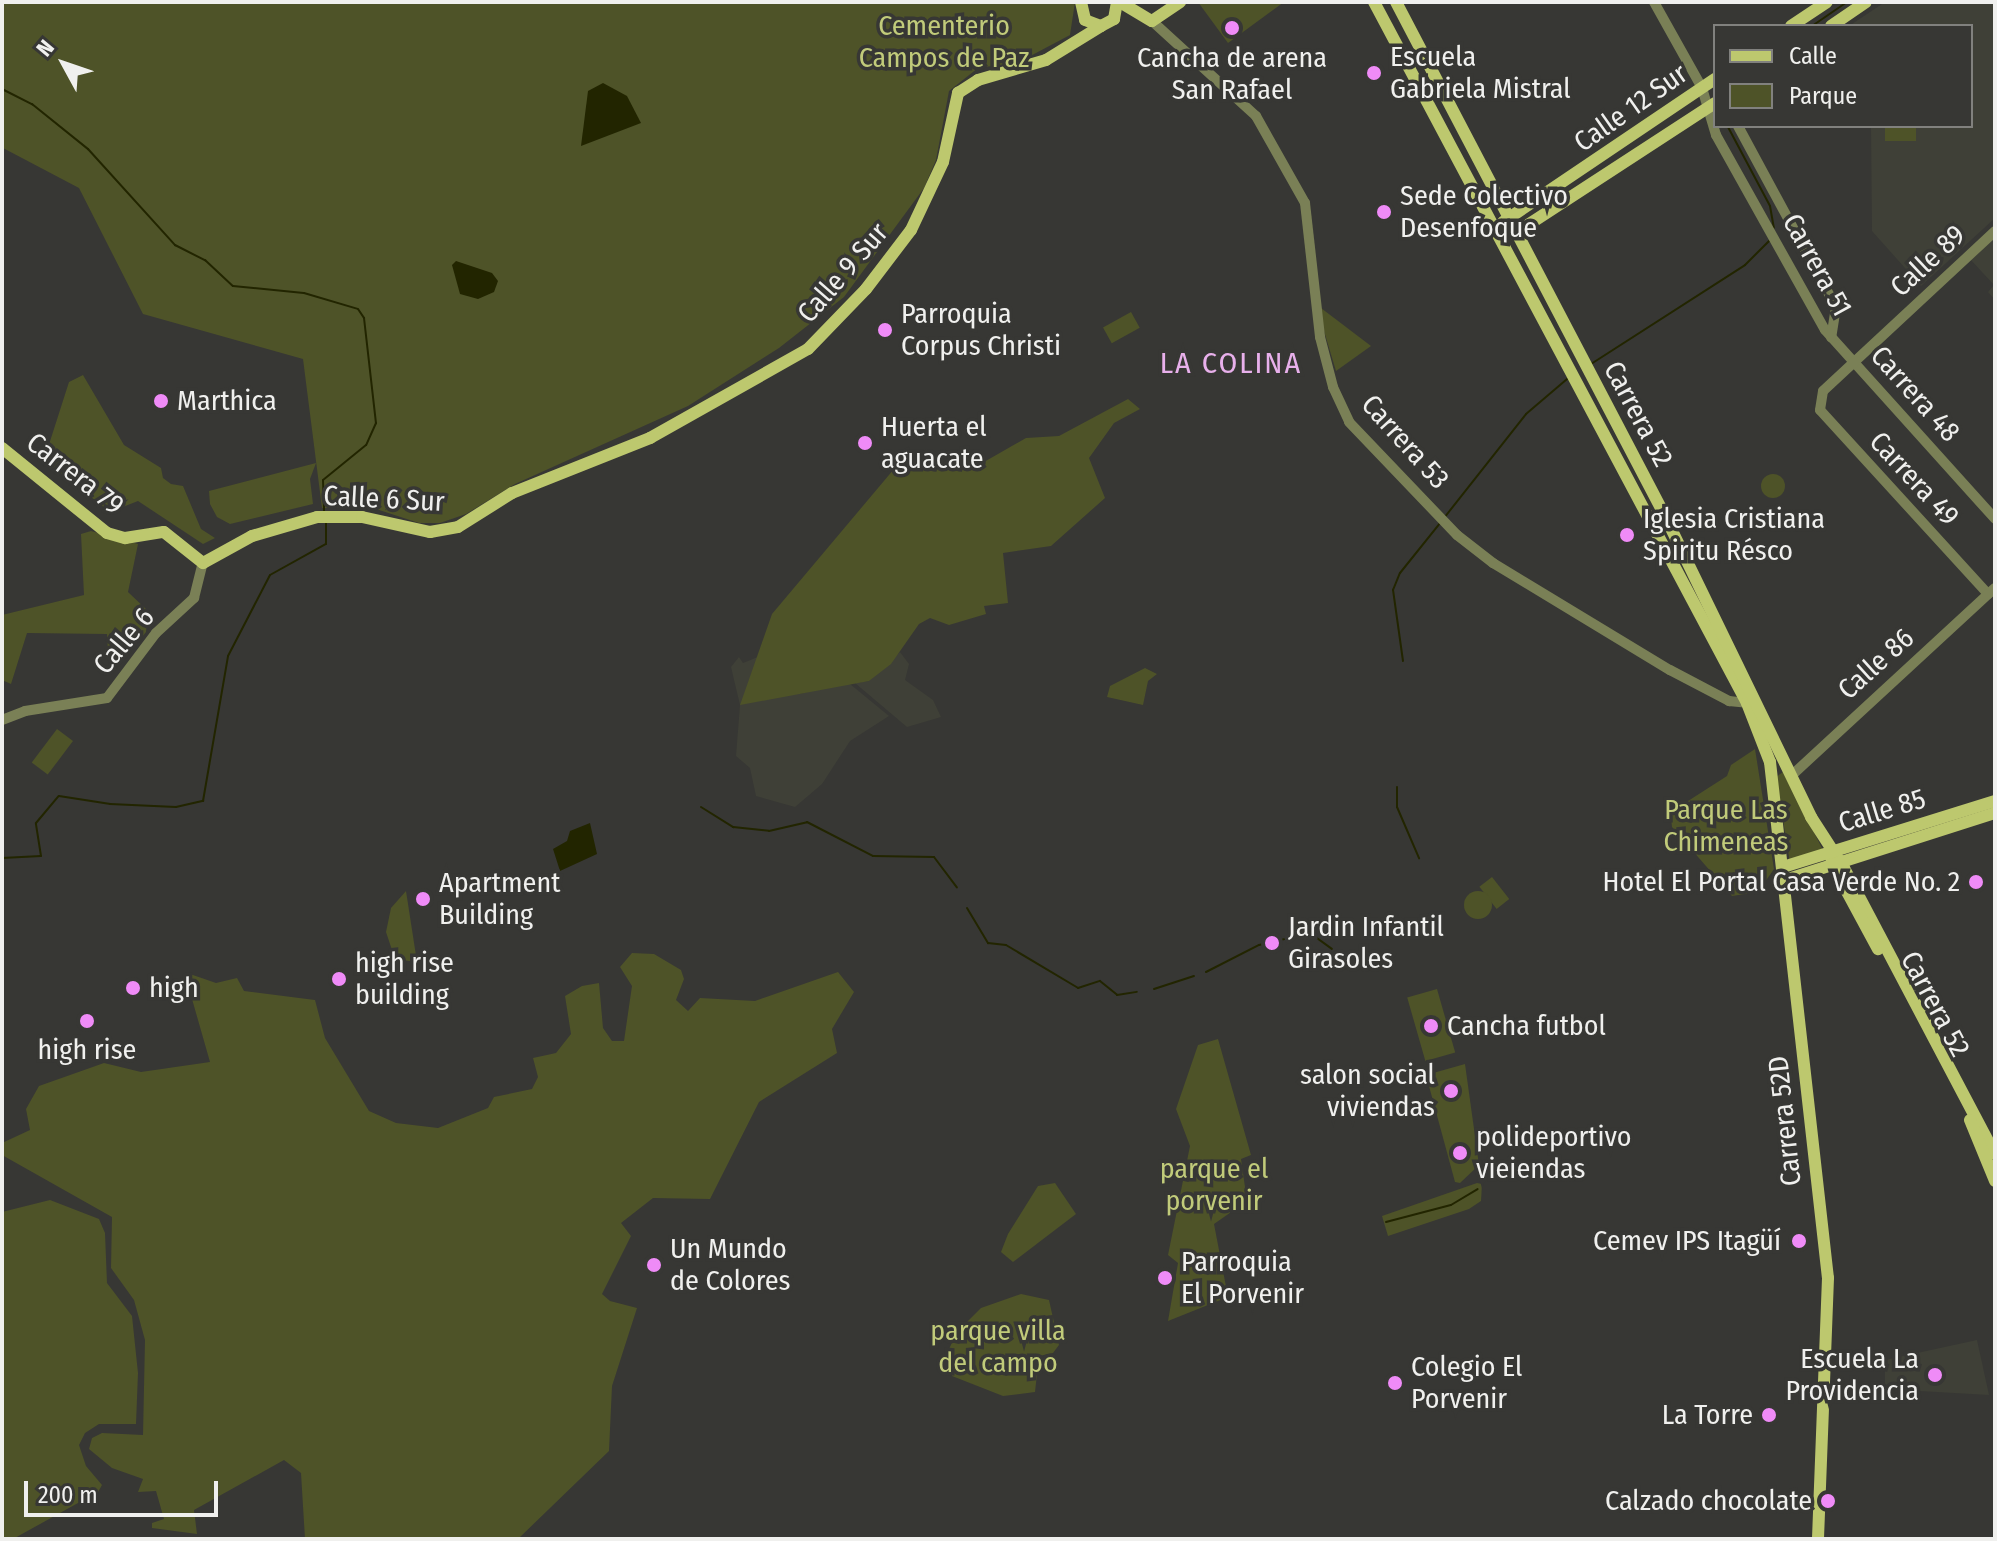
<!DOCTYPE html>
<html>
<head>
<meta charset="utf-8">
<style>
  body { margin:0 }
  #map { position:relative; width:1997px; height:1541px; overflow:hidden; background:#373734; font-family:"Fira Sans Condensed",sans-serif }
  div>[style] { position:absolute }
  .built>* { inset:0; background:#3f4037 }
  .green>* { inset:0; background:#4e5328; transform-origin:0 0 }
  .round { border-radius:50% }
  .water>* { inset:0; background:#222500 }
  .stream>* { height:2px; margin:-1px; padding:0 1px; transform-origin:1px; border-radius:1px; background:#222500 }
  .minor>* { height:10px; margin:-5px; padding:0 5px; transform-origin:5px; border-radius:5px; background:#7a8056 }
  .major>* { height:12px; margin:-6px; padding:0 6px; transform-origin:6px; border-radius:6px; background:#bdc86e }
  .dots>* { width:22px; height:22px; translate:-50% -50%; box-sizing:border-box; border:4px solid #373734; border-radius:50% }
  span { translate:-50% -50%; white-space:nowrap; text-align:center; line-height:1.15; -webkit-text-stroke:7px #373734; paint-order:stroke }
  .park-label { font-size:28px; color:#c1cb7a }
  .poi-label { font-size:28px; color:#f0f0ee }
  .left { translate:0 -50%; text-align:left }
  .right { translate:-100% -50%; text-align:right }
  .street-label { font-size:28px; color:#f0f0ee }
  .neighbourhood-label { font-size:30px; color:#e8b0eb; letter-spacing:2px }
  .frame { position:absolute; inset:0; border:4px solid #f0f0ee; pointer-events:none }
  .legend { position:absolute; left:1713px; top:24px; width:260px; height:104px; box-sizing:border-box; background:#373734; border:2px solid #81817e; margin:0; padding:10px 14px; list-style:none; font-size:24px; color:#f0f0ee }
  .legend li { display:flex; align-items:center; gap:16px; height:40px }
  .legend b { width:40px; border:2px solid #81817e }
  .north { position:absolute; left:24px; top:24px; width:80px; height:80px; -webkit-text-stroke:6px #373734; paint-order:stroke; rotate:310deg; font-size:22px; font-weight:700; line-height:32px; text-align:center; color:#f0f0ee }
  .north::after { content:''; display:block; margin:auto; width:28px; height:36px; background:#f0f0ee; clip-path:polygon(50% 0,100% 100%,50% 72%,0 100%) }
  .scale { position:absolute; left:24px; top:1481px; width:194px; height:36px; box-sizing:border-box; border:4px solid #f0f0ee; border-top:0; padding-left:10px; font-size:24px; line-height:28px; white-space:nowrap; color:#f0f0ee; -webkit-text-stroke:6px #373734; paint-order:stroke }
</style>
</head>
<body>
<div id="map">
  <div class="built">
    <i style="clip-path:polygon(1885px 2px,1995px 2px,1995px 218px,1921px 286px,1872px 231px,1871px 127px,1971px 126px,1971px 26px,1849px 26px)"></i>
    <i style="clip-path:polygon(1995px 235px,1995px 300px,1988px 292px,1994px 285px,1970px 259px)"></i>
    <i style="clip-path:polygon(900px 652px,909px 664px,905px 680px,933px 700px,941px 717px,907px 727px,855px 683px,869px 681px)"></i>
    <i style="clip-path:polygon(768px 653px,800px 694px,814px 690px,833px 670px,889px 716px,850px 741px,822px 784px,795px 807px,756px 796px,750px 768px,736px 756px,740px 705px,731px 667px,739px 657px,743px 663px)"></i>
    <i style="clip-path:polygon(1977px 1340px,1989px 1395px,1885px 1389px,1885px 1360px)"></i>
  </div>
  <div class="green">
    <i style="clip-path:polygon(2px 2px,1075px 2px,1070px 35px,1019px 62px,978px 68px,949px 91px,936px 160px,924px 188px,844px 297px,779px 348px,688px 406px,515px 484px,466px 514px,440px 523px,419px 523px,373px 508px,322px 508px,303px 359px,143px 314px,79px 188px,3px 148px)"></i>
    <i style="clip-path:polygon(1198px 2px,1284px 2px,1228px 43px)"></i>
    <i style="left:1885px;top:126px;width:31px;height:15px"></i>
    <i style="clip-path:polygon(1321px 308px,1371px 346px,1336px 371px,1321px 321px)"></i>
    <i style="left:1131px;top:312px;width:18px;height:32px;rotate:61deg"></i>
    <i style="clip-path:polygon(83px 375px,124px 445px,161px 468px,163px 478px,171px 484px,183px 486px,201px 529px,215px 538px,203px 544px,138px 501px,110px 512px,44px 460px,69px 382px)"></i>
    <i style="clip-path:polygon(1128px 399px,1140px 409px,1114px 423px,1089px 458px,1105px 498px,1051px 546px,1003px 553px,1008px 603px,984px 606px,986px 614px,949px 625px,930px 618px,919px 624px,891px 664px,869px 681px,740px 705px,772px 614px,894px 469px,984px 462px,1026px 438px,1059px 436px)"></i>
    <i style="clip-path:polygon(316px 463px,310px 479px,313px 504px,230px 524px,217px 517px,210px 504px,209px 491px)"></i>
    <i class="round" style="left:1761px;top:474px;width:24px;height:24px"></i>
    <i style="clip-path:polygon(91px 531px,138px 544px,128px 592px,148px 611px,146px 632px,126px 657px,108px 652px,107px 634px,27px 633px,11px 684px,2px 680px,2px 615px,84px 595px,81px 534px)"></i>
    <i style="clip-path:polygon(1145px 668px,1157px 674px,1148px 681px,1143px 705px,1107px 697px,1110px 686px)"></i>
    <i style="left:57px;top:729px;width:20px;height:42px;rotate:37deg"></i>
    <i style="clip-path:polygon(1755px 749px,1774px 869px,1758px 892px,1732px 896px,1672px 827px,1671px 818px,1674px 810px,1727px 776px,1731px 765px)"></i>
    <i style="clip-path:polygon(1783px 772px,1824px 852px,1790px 863px,1776px 777px)"></i>
    <i style="left:1492px;top:877px;width:28px;height:16px;rotate:52deg"></i>
    <i style="clip-path:polygon(406px 891px,417px 962px,395px 959px,386px 932px,391px 908px)"></i>
    <i class="round" style="left:1464px;top:891px;width:28px;height:28px"></i>
    <i style="clip-path:polygon(632px 953px,654px 954px,681px 970px,684px 979px,676px 1000px,688px 1011px,700px 998px,755px 1001px,838px 972px,854px 992px,832px 1029px,837px 1053px,759px 1102px,710px 1199px,653px 1198px,621px 1223px,631px 1236px,602px 1294px,610px 1301px,637px 1308px,612px 1386px,609px 1451px,518px 1539px,305px 1539px,301px 1473px,284px 1460px,194px 1510px,197px 1534px,152px 1528px,152px 1523px,164px 1519px,156px 1491px,138px 1492px,143px 1479px,112px 1468px,89px 1449px,92px 1438px,102px 1433px,143px 1435px,145px 1340px,134px 1300px,111px 1268px,112px 1217px,2px 1155px,2px 1143px,30px 1130px,26px 1109px,39px 1086px,104px 1063px,141px 1072px,210px 1062px,186px 978px,190px 974px,216px 983px,237px 978px,244px 991px,315px 1000px,325px 1038px,369px 1111px,396px 1123px,438px 1128px,488px 1108px,494px 1097px,532px 1089px,538px 1077px,533px 1058px,556px 1053px,571px 1034px,565px 996px,582px 986px,599px 983px,603px 1028px,612px 1041px,624px 1041px,632px 986px,620px 967px)"></i>
    <i style="left:1437px;top:989px;width:66px;height:31px;rotate:74deg"></i>
    <i style="clip-path:polygon(1218px 1039px,1251px 1155px,1241px 1159px,1247px 1201px,1214px 1224px,1228px 1297px,1168px 1321px,1178px 1263px,1168px 1255px,1190px 1146px,1176px 1109px,1198px 1045px)"></i>
    <i style="clip-path:polygon(1465px 1064px,1479px 1165px,1460px 1183px,1455px 1182px,1426px 1075px)"></i>
    <i style="clip-path:polygon(1055px 1183px,1076px 1214px,1013px 1262px,1001px 1252px,1008px 1234px,1038px 1186px)"></i>
    <i style="clip-path:polygon(1477px 1183px,1482px 1184px,1481px 1201px,1469px 1209px,1388px 1236px,1382px 1216px)"></i>
    <i style="clip-path:polygon(50px 1200px,99px 1219px,105px 1233px,107px 1283px,132px 1316px,138px 1373px,136px 1424px,99px 1424px,85px 1433px,79px 1445px,86px 1466px,102px 1485px,93px 1501px,78px 1503px,13px 1539px,2px 1539px,2px 1212px)"></i>
    <i style="clip-path:polygon(1021px 1294px,1049px 1300px,1059px 1345px,1053px 1353px,1039px 1356px,1035px 1392px,1003px 1396px,952px 1376px,949px 1349px,957px 1332px,981px 1308px)"></i>
  </div>
  <div class="water">
    <i style="clip-path:polygon(603px 83px,627px 96px,641px 123px,581px 146px,588px 91px)"></i>
    <i style="clip-path:polygon(456px 261px,492px 273px,498px 281px,494px 292px,478px 299px,460px 294px,452px 265px)"></i>
    <i style="clip-path:polygon(590px 823px,597px 854px,560px 871px,553px 849px,567px 841px,570px 831px)"></i>
  </div>
  <div class="stream">
    <i style="left:1812px;top:26px;width:42px;rotate:-34.4deg"></i>
    <i style="left:2px;top:89px;width:34px;rotate:27deg"></i>
    <i style="left:32px;top:104px;width:72px;rotate:38.8deg"></i>
    <i style="left:88px;top:149px;width:130px;rotate:47.8deg"></i>
    <i style="left:175px;top:245px;width:34px;rotate:27deg"></i>
    <i style="left:205px;top:260px;width:38px;rotate:43deg"></i>
    <i style="left:233px;top:286px;width:71px;rotate:5.6deg"></i>
    <i style="left:304px;top:293px;width:56px;rotate:16.5deg"></i>
    <i style="left:358px;top:309px;width:11px;rotate:56deg"></i>
    <i style="left:364px;top:318px;width:106px;rotate:83.5deg"></i>
    <i style="left:376px;top:423px;width:24px;rotate:114deg"></i>
    <i style="left:366px;top:445px;width:55px;rotate:140.9deg"></i>
    <i style="left:323px;top:480px;width:31px;rotate:88deg"></i>
    <i style="left:1728px;top:127px;width:89px;rotate:62deg"></i>
    <i style="left:1770px;top:206px;width:22px;rotate:80deg"></i>
    <i style="left:1591px;top:364px;width:183px;rotate:-32.7deg"></i>
    <i style="left:1745px;top:265px;width:34px;rotate:-45deg"></i>
    <i style="left:1444px;top:518px;width:132px;rotate:-51.7deg"></i>
    <i style="left:1526px;top:414px;width:54px;rotate:-40.5deg"></i>
    <i style="left:1403px;top:661px;width:72px;rotate:-98deg"></i>
    <i style="left:1393px;top:590px;width:18px;rotate:-68deg"></i>
    <i style="left:1400px;top:573px;width:64px;rotate:-51.3deg"></i>
    <i style="left:1397px;top:787px;width:20px;rotate:90deg"></i>
    <i style="left:1397px;top:807px;width:56px;rotate:66.7deg"></i>
    <i style="left:701px;top:807px;width:38px;rotate:32deg"></i>
    <i style="left:733px;top:827px;width:36px;rotate:6deg"></i>
    <i style="left:769px;top:831px;width:39px;rotate:-13deg"></i>
    <i style="left:807px;top:822px;width:74px;rotate:27.3deg"></i>
    <i style="left:873px;top:856px;width:61px;rotate:0.9deg"></i>
    <i style="left:934px;top:857px;width:38px;rotate:53deg"></i>
    <i style="left:2px;top:858px;width:39px;rotate:-3deg"></i>
    <i style="left:41px;top:856px;width:33px;rotate:-99deg"></i>
    <i style="left:36px;top:823px;width:35px;rotate:-50deg"></i>
    <i style="left:59px;top:796px;width:52px;rotate:8.9deg"></i>
    <i style="left:110px;top:804px;width:66px;rotate:2.6deg"></i>
    <i style="left:176px;top:807px;width:28px;rotate:-13deg"></i>
    <i style="left:203px;top:801px;width:147px;rotate:-80.2deg"></i>
    <i style="left:228px;top:656px;width:91px;rotate:-62.6deg"></i>
    <i style="left:270px;top:575px;width:64px;rotate:-29deg"></i>
    <i style="left:326px;top:544px;width:23px;rotate:-90deg"></i>
    <i style="left:967px;top:908px;width:41px;rotate:59deg"></i>
    <i style="left:988px;top:943px;width:18px;rotate:6deg"></i>
    <i style="left:1006px;top:945px;width:84px;rotate:30.8deg"></i>
    <i style="left:1078px;top:988px;width:23px;rotate:-18deg"></i>
    <i style="left:1100px;top:981px;width:22px;rotate:39deg"></i>
    <i style="left:1117px;top:995px;width:20px;rotate:-9deg"></i>
    <i style="left:1206px;top:972px;width:59px;rotate:-27deg"></i>
    <i style="left:1259px;top:945px;width:52px;rotate:-13.2deg"></i>
    <i style="left:1310px;top:933px;width:27px;rotate:36deg"></i>
    <i style="left:1154px;top:989px;width:42px;rotate:-18deg"></i>
    <i style="left:1386px;top:1222px;width:67px;rotate:-14.7deg"></i>
    <i style="left:1451px;top:1205px;width:31px;rotate:-31deg"></i>
  </div>
  <div class="minor">
    <i style="left:1654px;top:2px;width:98px;rotate:60.8deg"></i>
    <i style="left:1702px;top:88px;width:49px;rotate:73.4deg"></i>
    <i style="left:1716px;top:135px;width:223px;rotate:60.8deg"></i>
    <i style="left:1825px;top:330px;width:254px;rotate:48deg"></i>
    <i style="left:1152px;top:21px;width:141px;rotate:42.4deg"></i>
    <i style="left:1256px;top:116px;width:100px;rotate:60.6deg"></i>
    <i style="left:1305px;top:203px;width:135px;rotate:83.6deg"></i>
    <i style="left:1320px;top:337px;width:52px;rotate:75.4deg"></i>
    <i style="left:1333px;top:387px;width:38px;rotate:65deg"></i>
    <i style="left:1349px;top:422px;width:156px;rotate:46.3deg"></i>
    <i style="left:1457px;top:535px;width:46px;rotate:37.9deg"></i>
    <i style="left:1493px;top:563px;width:207px;rotate:31.2deg"></i>
    <i style="left:1670px;top:670px;width:67px;rotate:27.7deg"></i>
    <i style="left:1729px;top:701px;width:18px;rotate:6deg"></i>
    <i style="left:1738px;top:126px;width:206px;rotate:61.6deg"></i>
    <i style="left:1836px;top:307px;width:31px;rotate:99deg"></i>
    <i style="left:1988px;top:594px;width:249px;rotate:-132.4deg"></i>
    <i style="left:1820px;top:410px;width:19px;rotate:-81deg"></i>
    <i style="left:1823px;top:391px;width:235px;rotate:-42.9deg"></i>
    <i style="left:2px;top:720px;width:25px;rotate:-21deg"></i>
    <i style="left:25px;top:711px;width:83px;rotate:-9deg"></i>
    <i style="left:107px;top:698px;width:81px;rotate:-53deg"></i>
    <i style="left:156px;top:633px;width:52px;rotate:-42.6deg"></i>
    <i style="left:194px;top:598px;width:36px;rotate:-76deg"></i>
    <i style="left:1791px;top:776px;width:277px;rotate:-42.7deg"></i>
  </div>
  <div class="major">
    <i style="left:1081px;top:2px;width:18px;rotate:77deg"></i>
    <i style="left:1085px;top:20px;width:17px;rotate:21deg"></i>
    <i style="left:1101px;top:26px;width:15px;rotate:-28deg"></i>
    <i style="left:1114px;top:19px;width:17px;rotate:-80deg"></i>
    <i style="left:1120px;top:2px;width:37px;rotate:31deg"></i>
    <i style="left:1152px;top:21px;width:34px;rotate:-34deg"></i>
    <i style="left:1374px;top:2px;width:794px;rotate:61.98deg"></i>
    <i style="left:1747px;top:703px;width:63px;rotate:68.7deg"></i>
    <i style="left:1770px;top:762px;width:519px;rotate:83.59deg"></i>
    <i style="left:1828px;top:1278px;width:261px;rotate:92.2deg"></i>
    <i style="left:1396px;top:2px;width:580px;rotate:62.37deg"></i>
    <i style="left:1665px;top:516px;width:335px;rotate:64.1deg"></i>
    <i style="left:1811px;top:817px;width:61px;rotate:57.1deg"></i>
    <i style="left:1844px;top:868px;width:323px;rotate:62.2deg"></i>
    <i style="left:1791px;top:26px;width:43px;rotate:-33.7deg"></i>
    <i style="left:1831px;top:26px;width:42px;rotate:-34.4deg"></i>
    <i style="left:1503px;top:222px;width:256px;rotate:-34deg"></i>
    <i style="left:1514px;top:234px;width:240px;rotate:-33.1deg"></i>
    <i style="left:2px;top:448px;width:135px;rotate:39deg"></i>
    <i style="left:107px;top:533px;width:19px;rotate:16deg"></i>
    <i style="left:125px;top:538px;width:39px;rotate:-9deg"></i>
    <i style="left:164px;top:532px;width:50px;rotate:38.5deg"></i>
    <i style="left:203px;top:563px;width:56px;rotate:-28.9deg"></i>
    <i style="left:252px;top:536px;width:68px;rotate:-16.3deg"></i>
    <i style="left:317px;top:517px;width:45px"></i>
    <i style="left:362px;top:517px;width:70px;rotate:12.4deg"></i>
    <i style="left:430px;top:532px;width:28px;rotate:-10deg"></i>
    <i style="left:458px;top:527px;width:64px;rotate:-32.2deg"></i>
    <i style="left:512px;top:493px;width:149px;rotate:-21.7deg"></i>
    <i style="left:650px;top:438px;width:181px;rotate:-29.4deg"></i>
    <i style="left:808px;top:349px;width:83px;rotate:-46deg"></i>
    <i style="left:866px;top:289px;width:74px;rotate:-52.7deg"></i>
    <i style="left:911px;top:230px;width:75px;rotate:-64.8deg"></i>
    <i style="left:943px;top:162px;width:71px;rotate:-77.7deg"></i>
    <i style="left:958px;top:93px;width:24px;rotate:-33deg"></i>
    <i style="left:978px;top:80px;width:71px;rotate:-16.4deg"></i>
    <i style="left:1046px;top:60px;width:65px;rotate:-31.7deg"></i>
    <i style="left:1831px;top:852px;width:12px;rotate:85deg"></i>
    <i style="left:1832px;top:864px;width:97px;rotate:61.6deg"></i>
    <i style="left:1783px;top:867px;width:222px;rotate:-17.3deg"></i>
    <i style="left:1785px;top:880px;width:220px;rotate:-17.7deg"></i>
    <i style="left:1970px;top:1120px;width:66px;rotate:67.7deg"></i>
  </div>
  <div class="dots">
    <i style="left:1232px;top:28px;background:#ef8bf7"></i>
    <i style="left:1374px;top:73px;background:#ef8bf7"></i>
    <i style="left:1384px;top:212px;background:#ef8bf7"></i>
    <i style="left:885px;top:330px;background:#ef8bf7"></i>
    <i style="left:161px;top:401px;background:#ef8bf7"></i>
    <i style="left:865px;top:443px;background:#ef8bf7"></i>
    <i style="left:1627px;top:535px;background:#ef8bf7"></i>
    <i style="left:1976px;top:882px;background:#ef8bf7"></i>
    <i style="left:423px;top:899px;background:#ef8bf7"></i>
    <i style="left:1272px;top:943px;background:#ef8bf7"></i>
    <i style="left:339px;top:979px;background:#ef8bf7"></i>
    <i style="left:133px;top:988px;background:#ef8bf7"></i>
    <i style="left:87px;top:1021px;background:#ef8bf7"></i>
    <i style="left:1431px;top:1026px;background:#ef8bf7"></i>
    <i style="left:1451px;top:1091px;background:#ef8bf7"></i>
    <i style="left:1460px;top:1153px;background:#ef8bf7"></i>
    <i style="left:1799px;top:1241px;background:#ef8bf7"></i>
    <i style="left:654px;top:1265px;background:#ef8bf7"></i>
    <i style="left:1165px;top:1278px;background:#ef8bf7"></i>
    <i style="left:1935px;top:1375px;background:#ef8bf7"></i>
    <i style="left:1395px;top:1383px;background:#ef8bf7"></i>
    <i style="left:1769px;top:1415px;background:#ef8bf7"></i>
    <i style="left:1828px;top:1501px;background:#ef8bf7"></i>
  </div>
  <div class="park-label">
    <span style="left:944px;top:42px">Cementerio<br>Campos de Paz</span>
    <span style="left:1726px;top:826px">Parque Las<br>Chimeneas</span>
    <span style="left:1214px;top:1185px">parque el<br>porvenir</span>
    <span style="left:998px;top:1347px">parque villa<br>del campo</span>
  </div>
  <div class="poi-label">
    <span class="left" style="left:1390px;top:73px">Escuela<br>Gabriela Mistral</span>
    <span style="left:1232px;top:74px">Cancha de arena<br>San Rafael</span>
    <span class="left" style="left:1400px;top:212px">Sede Colectivo<br>Desenfoque</span>
    <span class="left" style="left:901px;top:330px">Parroquia<br>Corpus Christi</span>
    <span class="left" style="left:177px;top:401px">Marthica</span>
    <span class="left" style="left:881px;top:443px">Huerta el<br>aguacate</span>
    <span class="left" style="left:1643px;top:535px">Iglesia Cristiana<br>Spiritu Résco</span>
    <span class="right" style="left:1960px;top:882px">Hotel El Portal Casa Verde No. 2</span>
    <span class="left" style="left:439px;top:899px">Apartment<br>Building</span>
    <span class="left" style="left:1288px;top:943px">Jardin Infantil<br>Girasoles</span>
    <span class="left" style="left:355px;top:979px">high rise<br>building</span>
    <span class="left" style="left:149px;top:988px">high</span>
    <span class="left" style="left:1447px;top:1026px">Cancha futbol</span>
    <span style="left:87px;top:1050px">high rise</span>
    <span class="right" style="left:1435px;top:1091px">salon social<br>viviendas</span>
    <span class="left" style="left:1476px;top:1153px">polideportivo<br>vieiendas</span>
    <span class="right" style="left:1781px;top:1241px">Cemev IPS Itagüí</span>
    <span class="left" style="left:670px;top:1265px">Un Mundo<br>de Colores</span>
    <span class="left" style="left:1181px;top:1278px">Parroquia<br>El Porvenir</span>
    <span class="right" style="left:1919px;top:1375px">Escuela La<br>Providencia</span>
    <span class="left" style="left:1411px;top:1383px">Colegio El<br>Porvenir</span>
    <span class="right" style="left:1753px;top:1415px">La Torre</span>
    <span class="right" style="left:1812px;top:1501px">Calzado chocolate</span>
  </div>
  <div class="street-label">
    <span style="left:1631px;top:108px;rotate:-35deg">Calle 12 Sur</span>
    <span style="left:1928px;top:261px;rotate:-43deg">Calle 89</span>
    <span style="left:1817px;top:265px;rotate:61deg">Carrera 51</span>
    <span style="left:843px;top:273px;rotate:-49deg">Calle 9 Sur</span>
    <span style="left:1915px;top:394px;rotate:48deg">Carrera 48</span>
    <span style="left:1638px;top:414px;rotate:62deg">Carrera 52</span>
    <span style="left:1405px;top:442px;rotate:48deg">Carrera 53</span>
    <span style="left:75px;top:474px;rotate:38deg">Carrera 79</span>
    <span style="left:1914px;top:479px;rotate:47deg">Carrera 49</span>
    <span style="left:384px;top:499px;rotate:3deg">Calle 6 Sur</span>
    <span style="left:124px;top:641px;rotate:-50deg">Calle 6</span>
    <span style="left:1876px;top:664px;rotate:-42deg">Calle 86</span>
    <span style="left:1882px;top:811px;rotate:-17deg">Calle 85</span>
    <span style="left:1935px;top:1004px;rotate:62deg">Carrera 52</span>
    <span style="left:1785px;top:1121px;rotate:-96deg">Carrera 52D</span>
  </div>
  <div class="neighbourhood-label">
    <span style="left:1231px;top:363px">LA COLINA</span>
  </div>
  <div class="frame"></div>
  <ul class="legend">
  <li><b style="height:10px;background:#bdc86e"></b>Calle</li>
  <li><b style="height:22px;background:#4e5328"></b>Parque</li>
  </ul>
  <div class="north">N</div>
  <div class="scale">200 m</div>
</div>
</body>
</html>
